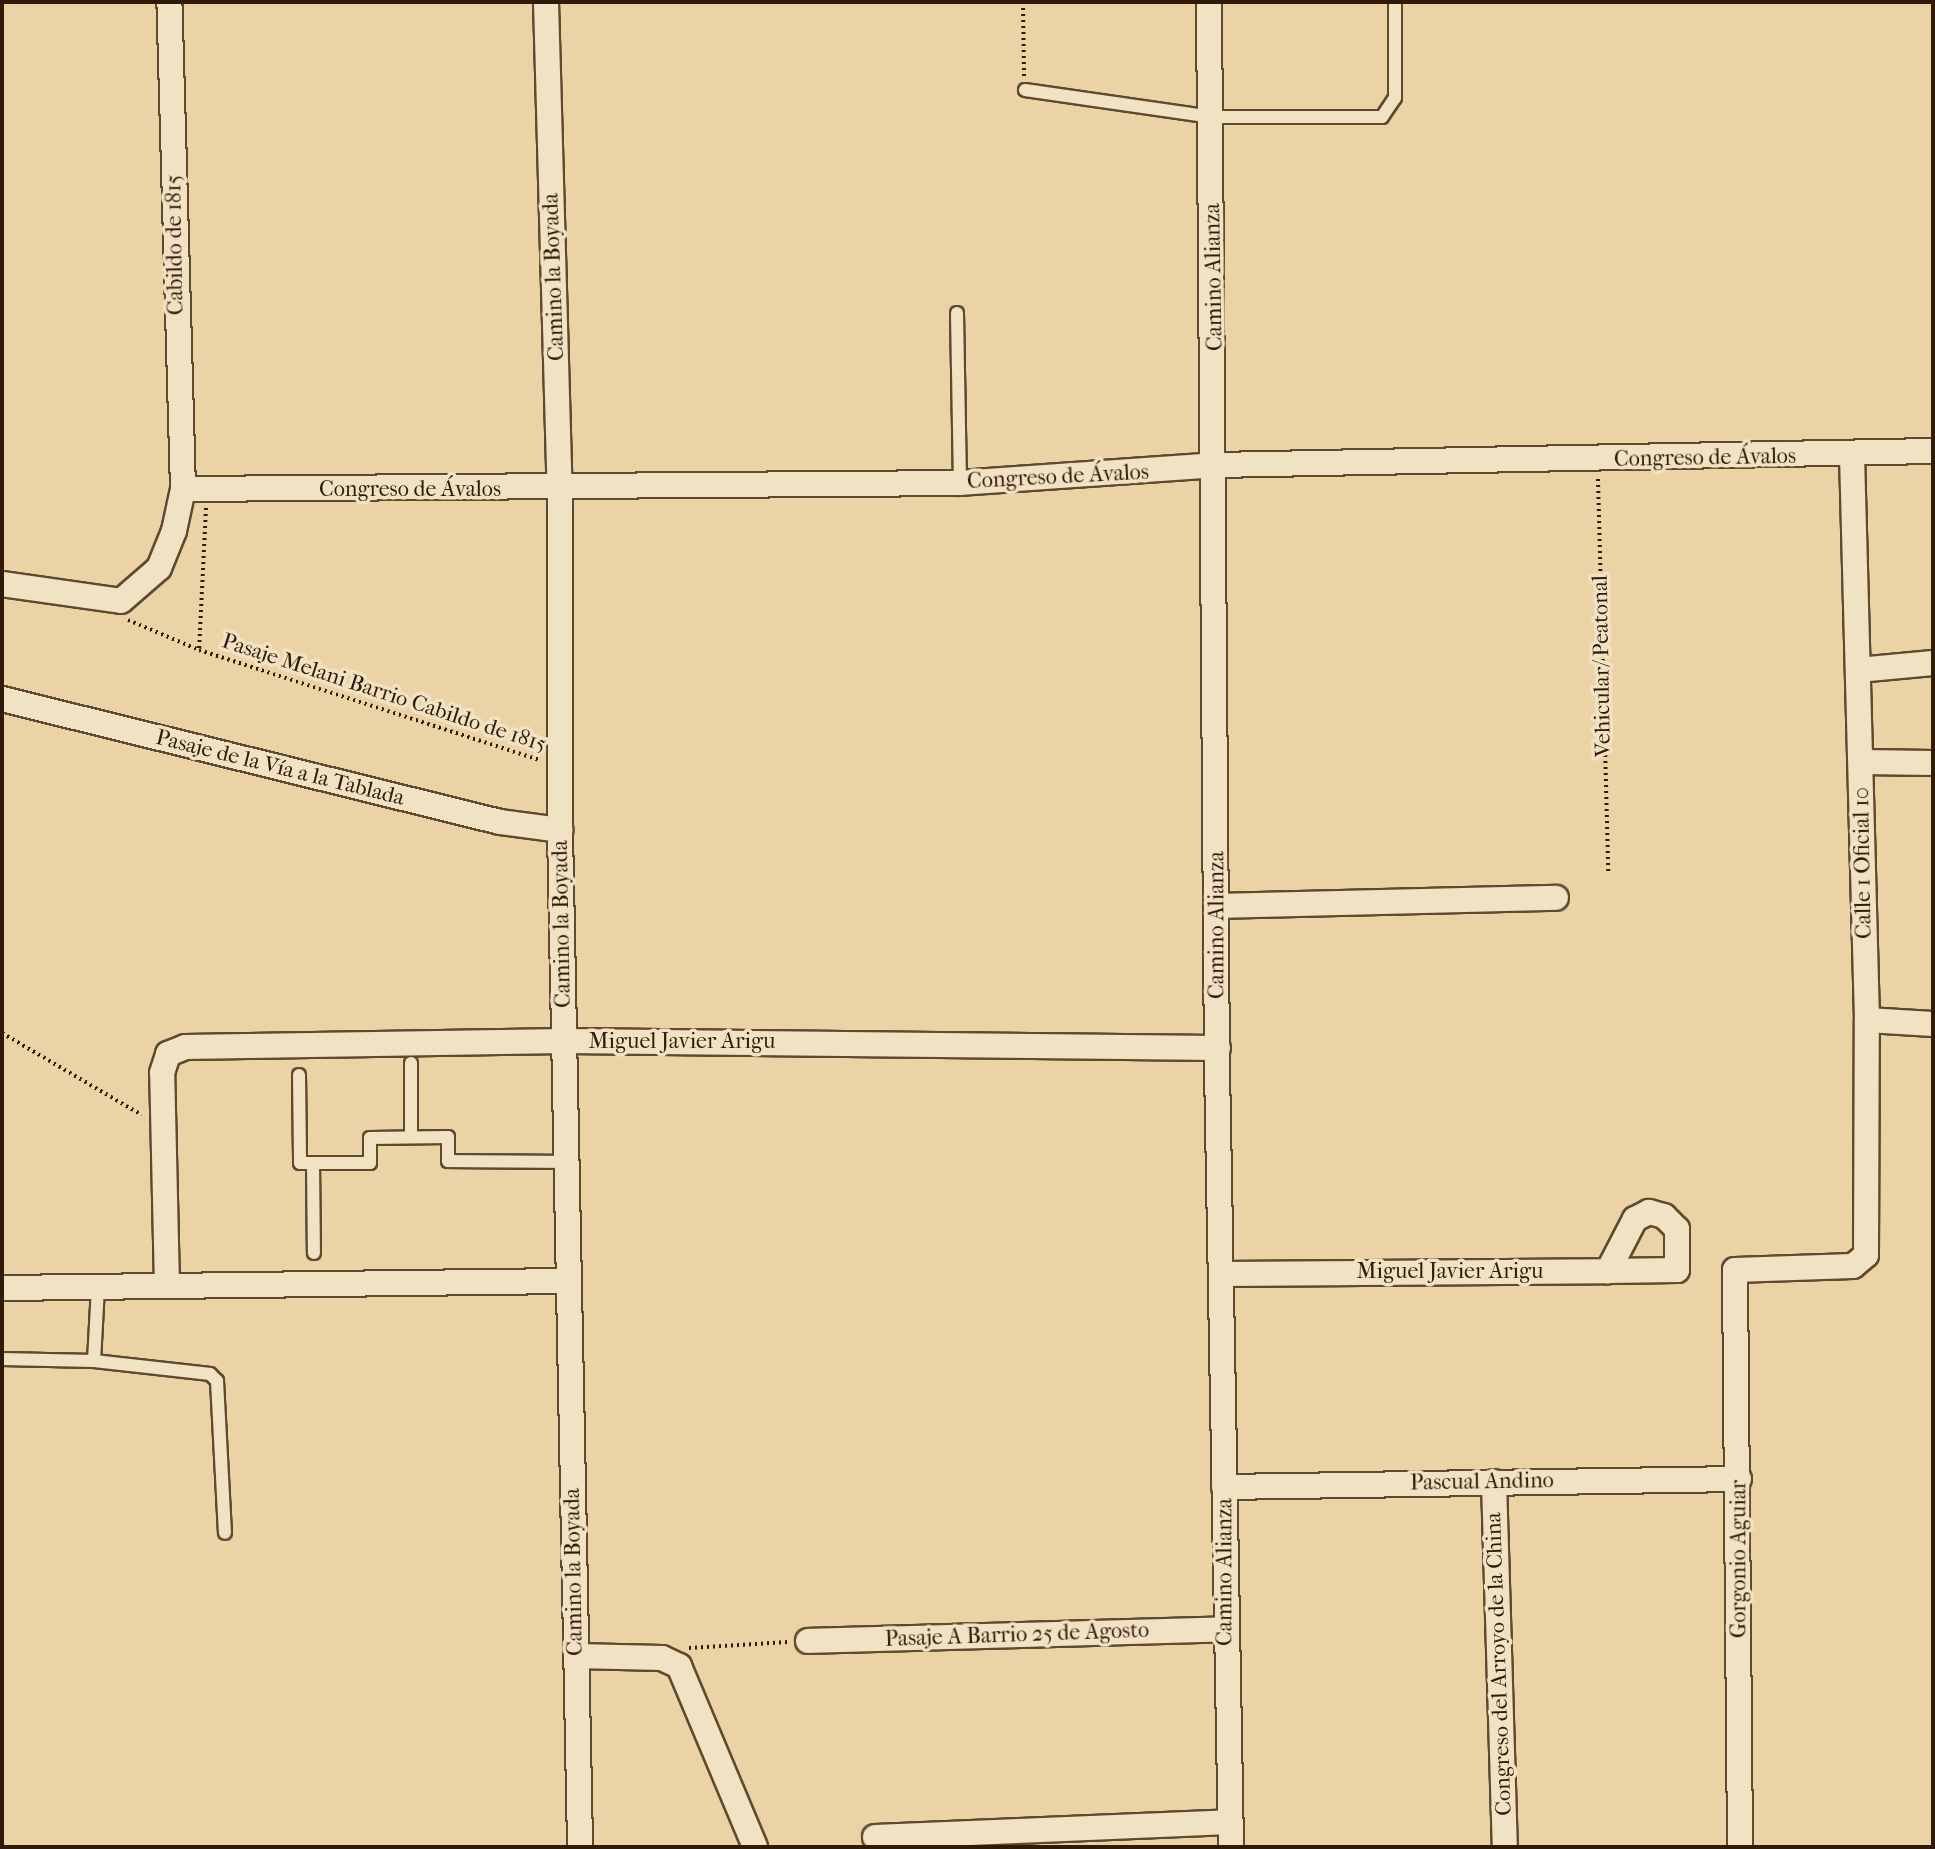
<!DOCTYPE html>
<html>
<head>
<meta charset="utf-8">
<style>
  body { margin:0 }
  #map { position:relative; width:1935px; height:1849px; overflow:hidden; background:#ebd3a5; font-family:"IM FELL French Canon",serif }
  div>[style] { position:absolute }
  .path>* { height:4px; margin-top:-2px; transform-origin:0; background:repeating-linear-gradient(90deg,#301b08 0 2px,transparent 0 6px) }
  .roads { filter:drop-shadow(2px 0 #5f492f) drop-shadow(-2px 0 #5f492f) drop-shadow(0 2px #5f492f) drop-shadow(0 -2px #5f492f) }
  .lane>* { height:12px; margin:-6px; padding:0 6px; transform-origin:6px; border-radius:6px; background:#f2e2c4 }
  .street>* { height:24px; margin:-12px; padding:0 12px; transform-origin:12px; border-radius:12px; background:#f2e2c4 }
  span { translate:-50% -50%; white-space:nowrap; text-align:center; line-height:1.15; -webkit-text-stroke:7px #f2e2c4; paint-order:stroke }
  .street-label { font-size:22px; color:#301b08 }
  .frame { position:absolute; inset:0; border:4px solid #301b08; pointer-events:none }
</style>
</head>
<body>
<div id="map">
  <div class="path">
    <i style="left:1023px;top:2px;width:74px;rotate:89.2deg"></i>
    <i style="left:1598px;top:479px;width:393px;rotate:88.5deg"></i>
    <i style="left:206px;top:508px;width:142px;rotate:92.8deg"></i>
    <i style="left:199px;top:650px;width:357px;rotate:17.9deg"></i>
    <i style="left:128px;top:620px;width:77px;rotate:22.9deg"></i>
    <i style="left:2px;top:1033px;width:162px;rotate:30.4deg"></i>
    <i style="left:689px;top:1648px;width:99px;rotate:-3.5deg"></i>
  </div>
  <div class="roads">
    <div class="lane">
      <i style="left:1025px;top:90px;width:189px;rotate:8.2deg"></i>
      <i style="left:1212px;top:117px;width:170px"></i>
      <i style="left:1382px;top:117px;width:23px;rotate:-56deg"></i>
      <i style="left:1395px;top:98px;width:96px;rotate:-90deg"></i>
      <i style="left:957px;top:313px;width:170px;rotate:89deg"></i>
      <i style="left:411px;top:1063px;width:74px;rotate:90deg"></i>
      <i style="left:299px;top:1075px;width:88px;rotate:89.3deg"></i>
      <i style="left:300px;top:1163px;width:70px"></i>
      <i style="left:370px;top:1163px;width:25px;rotate:-90deg"></i>
      <i style="left:370px;top:1138px;width:78px;rotate:-0.7deg"></i>
      <i style="left:448px;top:1137px;width:24px;rotate:90deg"></i>
      <i style="left:448px;top:1161px;width:120px;rotate:0.5deg"></i>
      <i style="left:313px;top:1163px;width:90px;rotate:89.4deg"></i>
      <i style="left:2px;top:1359px;width:92px;rotate:1.2deg"></i>
      <i style="left:94px;top:1361px;width:73px;rotate:-86.9deg"></i>
      <i style="left:94px;top:1361px;width:117px;rotate:6.4deg"></i>
      <i style="left:210px;top:1374px;width:10px;rotate:45deg"></i>
      <i style="left:217px;top:1381px;width:152px;rotate:87deg"></i>
    </div>
    <div class="street">
      <i style="left:546px;top:2px;width:488px;rotate:88.4deg"></i>
      <i style="left:560px;top:490px;width:340px;rotate:90deg"></i>
      <i style="left:560px;top:830px;width:1017px;rotate:88.87deg"></i>
      <i style="left:1209px;top:2px;width:1065px;rotate:89.57deg"></i>
      <i style="left:1217px;top:1067px;width:780px;rotate:88.97deg"></i>
      <i style="left:183px;top:489px;width:777px;rotate:-0.44deg"></i>
      <i style="left:960px;top:483px;width:257px;rotate:-4deg"></i>
      <i style="left:1216px;top:465px;width:717px;rotate:-1.12deg"></i>
      <i style="left:2px;top:584px;width:120px;rotate:8.1deg"></i>
      <i style="left:121px;top:601px;width:50px;rotate:-41deg"></i>
      <i style="left:159px;top:568px;width:40px;rotate:-68deg"></i>
      <i style="left:174px;top:531px;width:43px;rotate:-77.9deg"></i>
      <i style="left:183px;top:489px;width:487px;rotate:-91.6deg"></i>
      <i style="left:1858px;top:670px;width:75px;rotate:-5.3deg"></i>
      <i style="left:2px;top:699px;width:513px;rotate:13.87deg"></i>
      <i style="left:500px;top:822px;width:61px;rotate:7.6deg"></i>
      <i style="left:1861px;top:762px;width:72px;rotate:0.8deg"></i>
      <i style="left:1217px;top:906px;width:339px;rotate:-1.4deg"></i>
      <i style="left:1867px;top:1020px;width:66px;rotate:3.5deg"></i>
      <i style="left:1223px;top:1274px;width:385px;rotate:-0.4deg"></i>
      <i style="left:1608px;top:1271px;width:69px;rotate:-0.8deg"></i>
      <i style="left:1677px;top:1270px;width:41px;rotate:-90deg"></i>
      <i style="left:1677px;top:1229px;width:18px;rotate:-135deg"></i>
      <i style="left:1664px;top:1216px;width:16px;rotate:-165deg"></i>
      <i style="left:1649px;top:1212px;width:16px;rotate:153deg"></i>
      <i style="left:1635px;top:1219px;width:59px;rotate:117.4deg"></i>
      <i style="left:167px;top:1286px;width:213px;rotate:-91.3deg"></i>
      <i style="left:162px;top:1073px;width:20px;rotate:-72deg"></i>
      <i style="left:168px;top:1054px;width:18px;rotate:-22deg"></i>
      <i style="left:185px;top:1047px;width:380px;rotate:-0.9deg"></i>
      <i style="left:565px;top:1041px;width:653px;rotate:0.61deg"></i>
      <i style="left:2px;top:1288px;width:567px;rotate:-0.71deg"></i>
      <i style="left:1494px;top:1482px;width:365px;rotate:88.3deg"></i>
      <i style="left:1224px;top:1487px;width:515px;rotate:-0.89deg"></i>
      <i style="left:808px;top:1641px;width:417px;rotate:-1.6deg"></i>
      <i style="left:576px;top:1656px;width:86px;rotate:1.3deg"></i>
      <i style="left:662px;top:1658px;width:19px;rotate:25deg"></i>
      <i style="left:679px;top:1666px;width:196px;rotate:67.2deg"></i>
      <i style="left:875px;top:1837px;width:355px;rotate:-2.4deg"></i>
      <i style="left:1740px;top:1847px;width:577px;rotate:-90.5deg"></i>
      <i style="left:1735px;top:1270px;width:118px;rotate:-1.9deg"></i>
      <i style="left:1853px;top:1266px;width:17px;rotate:-40deg"></i>
      <i style="left:1866px;top:1255px;width:235px;rotate:-89.8deg"></i>
      <i style="left:1867px;top:1020px;width:566px;rotate:-91.52deg"></i>
    </div>
  </div>
  <div class="street-label">
    <span style="left:175px;top:245px;rotate:-91deg">Cabildo de 1815</span>
    <span style="left:554px;top:277px;rotate:-92deg">Camino la Boyada</span>
    <span style="left:1214px;top:277px;rotate:-91deg">Camino Alianza</span>
    <span style="left:1705px;top:458px;rotate:-1deg">Congreso de Ávalos</span>
    <span style="left:1058px;top:477px;rotate:-3deg">Congreso de Ávalos</span>
    <span style="left:410px;top:490px">Congreso de Ávalos</span>
    <span style="left:1602px;top:666px;rotate:-91deg">Vehicular/ Peatonal</span>
    <span style="left:384px;top:693px;rotate:18deg">Pasaje Melani Barrio Cabildo de 1815</span>
    <span style="left:280px;top:768px;rotate:14deg">Pasaje de la Vía a la Tablada</span>
    <span style="left:1863px;top:863px;rotate:-91deg">Calle 1 Oficial 10</span>
    <span style="left:562px;top:924px;rotate:-91deg">Camino la Boyada</span>
    <span style="left:1217px;top:925px;rotate:-90deg">Camino Alianza</span>
    <span style="left:682px;top:1042px">Miguel Javier Arigu</span>
    <span style="left:1450px;top:1272px">Miguel Javier Arigu</span>
    <span style="left:1482px;top:1482px;rotate:-1deg">Pascual Andino</span>
    <span style="left:1739px;top:1559px;rotate:-90deg">Gorgonio Aguiar</span>
    <span style="left:574px;top:1572px;rotate:-91deg">Camino la Boyada</span>
    <span style="left:1225px;top:1572px;rotate:-90deg">Camino Alianza</span>
    <span style="left:1017px;top:1635px;rotate:-2deg">Pasaje A Barrio 25 de Agosto</span>
    <span style="left:1499px;top:1664px;rotate:-92deg">Congreso del Arroyo de la China</span>
  </div>
  <div class="frame"></div>
</div>
</body>
</html>
